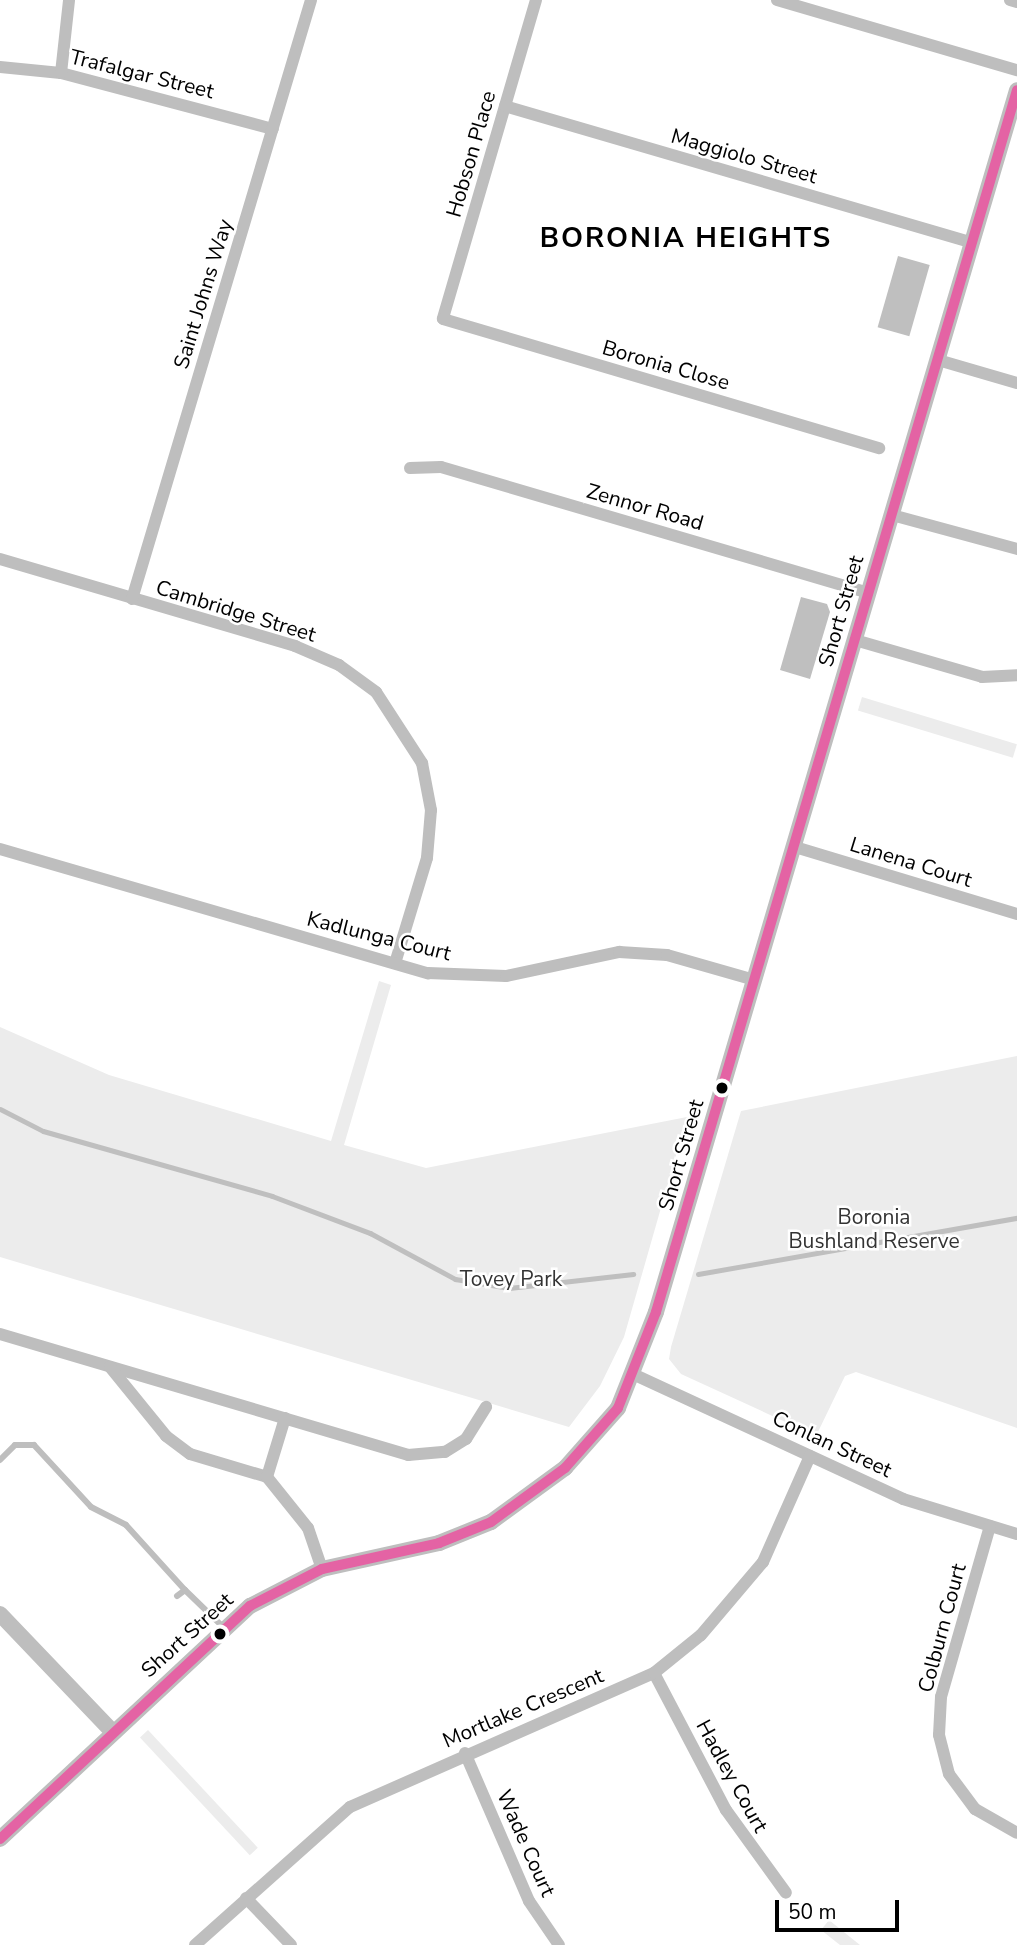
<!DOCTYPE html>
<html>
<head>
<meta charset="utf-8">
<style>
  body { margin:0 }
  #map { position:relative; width:1017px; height:1945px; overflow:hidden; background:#fff; font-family:"Nunito Sans",sans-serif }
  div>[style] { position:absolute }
  .green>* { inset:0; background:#ececec; transform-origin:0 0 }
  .water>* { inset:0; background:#bfbfbf; transform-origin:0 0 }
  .stream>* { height:5px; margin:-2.5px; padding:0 2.5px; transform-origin:2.5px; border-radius:2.5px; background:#bfbfbf }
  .service>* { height:6px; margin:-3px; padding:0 3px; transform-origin:3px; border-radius:3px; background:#bebebe }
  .minor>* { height:12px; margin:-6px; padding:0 6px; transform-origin:6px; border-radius:6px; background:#bebebe }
  .tertiary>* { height:16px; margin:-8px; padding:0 8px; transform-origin:8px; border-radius:8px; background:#bebebe }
  .bus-1>* { height:10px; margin:-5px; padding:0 5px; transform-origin:5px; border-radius:5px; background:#e463a4 }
  .dots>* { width:19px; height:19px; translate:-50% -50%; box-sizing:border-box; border:4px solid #fff; border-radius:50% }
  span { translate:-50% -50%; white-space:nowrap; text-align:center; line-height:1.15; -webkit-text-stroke:5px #fff; paint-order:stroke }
  .street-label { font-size:21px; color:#000 }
  .park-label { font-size:21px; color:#333 }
  .district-label { font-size:28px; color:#000; font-weight:700; letter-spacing:2px }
  .scale { position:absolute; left:775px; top:1900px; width:124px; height:32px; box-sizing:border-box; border:4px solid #000; border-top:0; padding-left:9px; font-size:21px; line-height:24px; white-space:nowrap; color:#000; -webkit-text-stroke:5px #fff; paint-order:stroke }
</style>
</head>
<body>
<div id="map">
  <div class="green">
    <i style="left:862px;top:697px;width:162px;height:14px;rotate:17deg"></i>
    <i style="clip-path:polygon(379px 981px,391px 985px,344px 1145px,426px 1168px,687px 1117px,624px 1337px,600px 1386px,569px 1427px,0 1257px,0 1027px,109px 1075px,331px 1141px)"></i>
    <i style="clip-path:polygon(1017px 1056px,1017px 1428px,856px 1372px,845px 1376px,816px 1436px,681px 1374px,669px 1359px,671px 1347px,741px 1111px)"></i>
    <i style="left:148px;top:1730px;width:161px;height:11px;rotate:47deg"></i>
    <i style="clip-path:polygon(829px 1920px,860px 1945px,840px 1945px,821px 1930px)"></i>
  </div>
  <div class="water">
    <i style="left:898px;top:256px;width:33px;height:74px;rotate:16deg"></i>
    <i style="clip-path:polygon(801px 597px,827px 604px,830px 612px,810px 679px,780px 670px)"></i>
  </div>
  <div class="stream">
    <i style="left:0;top:1109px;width:48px;rotate:27.1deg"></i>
    <i style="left:43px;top:1131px;width:238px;rotate:15.8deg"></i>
    <i style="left:272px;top:1196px;width:105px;rotate:20.7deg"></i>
    <i style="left:370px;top:1233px;width:97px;rotate:28.4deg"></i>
    <i style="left:455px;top:1279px;width:55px;rotate:9.5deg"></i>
    <i style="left:509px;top:1288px;width:125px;rotate:-6.4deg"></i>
    <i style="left:698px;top:1274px;width:324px;rotate:-10deg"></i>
  </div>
  <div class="service">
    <i style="left:0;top:1460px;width:21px;rotate:-45deg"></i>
    <i style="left:15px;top:1445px;width:19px"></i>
    <i style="left:34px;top:1445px;width:84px;rotate:47.4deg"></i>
    <i style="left:91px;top:1507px;width:39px;rotate:27deg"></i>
    <i style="left:126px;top:1525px;width:88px;rotate:47.8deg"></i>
    <i style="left:185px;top:1590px;width:10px;rotate:143deg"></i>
    <i style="left:185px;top:1590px;width:53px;rotate:44.2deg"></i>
  </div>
  <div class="minor">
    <i style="left:536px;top:0;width:332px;rotate:106.3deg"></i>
    <i style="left:443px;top:319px;width:455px;rotate:16.5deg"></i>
    <i style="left:777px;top:0;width:250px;rotate:16.3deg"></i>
    <i style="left:1010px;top:0;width:7px;rotate:16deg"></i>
    <i style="left:0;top:67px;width:61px;rotate:5.6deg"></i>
    <i style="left:61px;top:73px;width:219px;rotate:14.8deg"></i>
    <i style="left:61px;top:73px;width:73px;rotate:-83.7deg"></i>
    <i style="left:505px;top:106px;width:487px;rotate:16.3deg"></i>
    <i style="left:938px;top:360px;width:82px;rotate:16.2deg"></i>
    <i style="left:410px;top:468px;width:31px;rotate:-2deg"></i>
    <i style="left:441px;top:467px;width:445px;rotate:16.4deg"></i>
    <i style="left:892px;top:515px;width:130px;rotate:15.2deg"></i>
    <i style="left:0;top:559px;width:308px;rotate:16.4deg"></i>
    <i style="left:295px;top:646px;width:48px;rotate:23.4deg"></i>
    <i style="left:339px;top:665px;width:46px;rotate:36.1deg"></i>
    <i style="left:376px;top:692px;width:85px;rotate:57.1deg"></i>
    <i style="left:422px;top:763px;width:48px;rotate:79.2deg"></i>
    <i style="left:431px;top:810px;width:48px;rotate:94.8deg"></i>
    <i style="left:427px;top:858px;width:110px;rotate:106.9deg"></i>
    <i style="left:132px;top:599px;width:625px;rotate:-73.36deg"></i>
    <i style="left:855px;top:640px;width:132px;rotate:16.2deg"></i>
    <i style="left:982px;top:677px;width:35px;rotate:-3deg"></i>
    <i style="left:795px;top:847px;width:232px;rotate:16.8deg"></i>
    <i style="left:0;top:849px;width:446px;rotate:16.2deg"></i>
    <i style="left:428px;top:973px;width:78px;rotate:2.2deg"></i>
    <i style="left:506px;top:976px;width:116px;rotate:-12deg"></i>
    <i style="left:619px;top:952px;width:48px;rotate:3.6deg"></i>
    <i style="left:667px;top:955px;width:91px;rotate:16deg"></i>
    <i style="left:0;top:1334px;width:426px;rotate:16.5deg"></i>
    <i style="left:408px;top:1455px;width:37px;rotate:-5deg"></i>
    <i style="left:445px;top:1452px;width:25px;rotate:-32deg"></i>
    <i style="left:466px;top:1439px;width:38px;rotate:-58deg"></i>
    <i style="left:110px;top:1367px;width:89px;rotate:50.9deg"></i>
    <i style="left:166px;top:1436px;width:30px;rotate:37deg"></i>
    <i style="left:190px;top:1454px;width:80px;rotate:16.6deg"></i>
    <i style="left:635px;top:1375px;width:295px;rotate:24.8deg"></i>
    <i style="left:903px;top:1499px;width:119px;rotate:17.1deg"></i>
    <i style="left:285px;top:1418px;width:62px;rotate:107deg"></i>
    <i style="left:267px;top:1477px;width:65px;rotate:51.2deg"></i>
    <i style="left:308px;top:1528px;width:43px;rotate:71.1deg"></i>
    <i style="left:990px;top:1526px;width:178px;rotate:106deg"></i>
    <i style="left:941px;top:1697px;width:38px;rotate:93deg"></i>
    <i style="left:939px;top:1735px;width:40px;rotate:75.6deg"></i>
    <i style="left:949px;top:1774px;width:44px;rotate:53.4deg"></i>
    <i style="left:975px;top:1809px;width:48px;rotate:29.7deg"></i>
    <i style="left:654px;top:1673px;width:155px;rotate:62.3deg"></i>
    <i style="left:726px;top:1810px;width:102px;rotate:54.1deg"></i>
    <i style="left:465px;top:1753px;width:161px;rotate:66.6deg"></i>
    <i style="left:529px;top:1901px;width:53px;rotate:55.7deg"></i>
    <i style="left:246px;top:1898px;width:65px;rotate:46.2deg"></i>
    <i style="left:195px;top:1945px;width:208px;rotate:-41.7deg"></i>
    <i style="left:350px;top:1807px;width:332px;rotate:-23.8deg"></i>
    <i style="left:654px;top:1673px;width:60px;rotate:-39deg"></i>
    <i style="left:701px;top:1635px;width:96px;rotate:-49.7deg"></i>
    <i style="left:763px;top:1562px;width:116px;rotate:-66.1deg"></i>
  </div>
  <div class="tertiary">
    <i style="left:0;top:1614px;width:162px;rotate:46.3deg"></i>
    <i style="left:0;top:1839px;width:342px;rotate:-43deg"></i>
    <i style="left:250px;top:1606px;width:81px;rotate:-27.2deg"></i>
    <i style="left:322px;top:1569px;width:120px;rotate:-12.5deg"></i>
    <i style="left:439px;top:1543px;width:56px;rotate:-22deg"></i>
    <i style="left:491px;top:1522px;width:92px;rotate:-36.1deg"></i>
    <i style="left:565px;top:1468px;width:80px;rotate:-48.5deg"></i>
    <i style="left:618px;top:1408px;width:103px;rotate:-68.4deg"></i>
    <i style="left:656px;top:1312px;width:1274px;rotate:-73.54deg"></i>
  </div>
  <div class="bus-1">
    <i style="left:0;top:1839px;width:342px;rotate:-43deg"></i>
    <i style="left:250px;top:1606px;width:81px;rotate:-27.2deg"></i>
    <i style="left:322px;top:1569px;width:120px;rotate:-12.5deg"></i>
    <i style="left:439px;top:1543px;width:56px;rotate:-22deg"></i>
    <i style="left:491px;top:1522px;width:92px;rotate:-36.1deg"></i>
    <i style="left:565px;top:1468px;width:80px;rotate:-48.5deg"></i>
    <i style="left:618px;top:1408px;width:103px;rotate:-68.4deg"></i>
    <i style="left:656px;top:1312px;width:1274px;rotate:-73.54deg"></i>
  </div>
  <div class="dots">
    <i style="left:722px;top:1088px;background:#000"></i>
    <i style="left:220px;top:1634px;background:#000"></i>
  </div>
  <div class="street-label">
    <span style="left:142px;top:74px;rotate:14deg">Trafalgar Street</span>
    <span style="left:471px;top:154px;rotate:-74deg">Hobson Place</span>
    <span style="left:744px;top:156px;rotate:16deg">Maggiolo Street</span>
    <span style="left:203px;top:294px;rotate:-73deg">Saint Johns Way</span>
    <span style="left:666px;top:365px;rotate:16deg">Boronia Close</span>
    <span style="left:645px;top:507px;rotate:16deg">Zennor Road</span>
    <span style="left:236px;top:611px;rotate:17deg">Cambridge Street</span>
    <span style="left:841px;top:611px;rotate:-74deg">Short Street</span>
    <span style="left:911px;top:862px;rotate:17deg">Lanena Court</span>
    <span style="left:379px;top:936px;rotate:14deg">Kadlunga Court</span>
    <span style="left:681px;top:1155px;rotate:-74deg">Short Street</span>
    <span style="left:832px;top:1444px;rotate:25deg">Conlan Street</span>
    <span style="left:942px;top:1628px;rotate:-75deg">Colburn Court</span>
    <span style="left:187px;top:1635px;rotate:-42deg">Short Street</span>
    <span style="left:523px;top:1708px;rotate:-23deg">Mortlake Crescent</span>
    <span style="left:732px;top:1776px;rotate:61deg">Hadley Court</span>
    <span style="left:526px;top:1843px;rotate:66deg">Wade Court</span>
  </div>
  <div class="park-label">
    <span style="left:874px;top:1229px">Boronia<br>Bushland Reserve</span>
    <span style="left:511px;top:1279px">Tovey Park</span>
  </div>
  <div class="district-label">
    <span style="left:686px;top:238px">BORONIA HEIGHTS</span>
  </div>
  <div class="scale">50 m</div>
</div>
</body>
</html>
